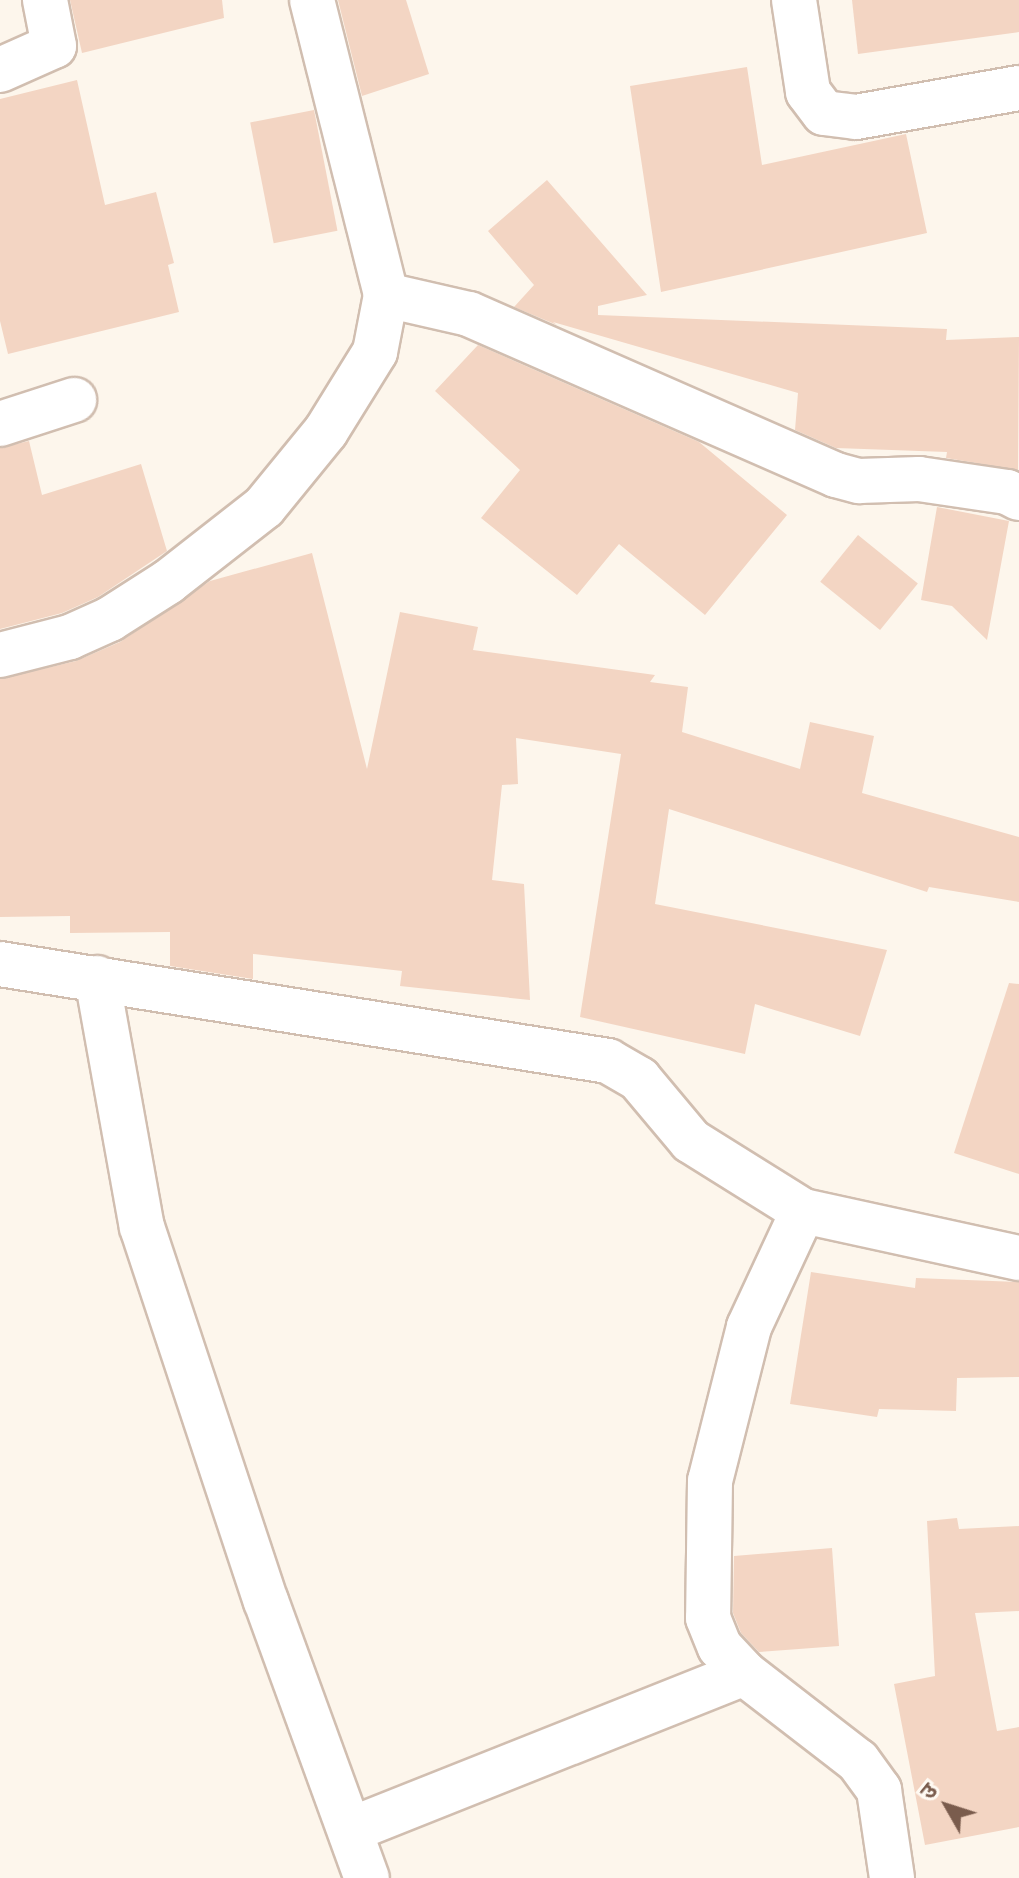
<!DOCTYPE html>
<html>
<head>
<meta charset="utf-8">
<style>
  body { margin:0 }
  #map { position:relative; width:1019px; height:1878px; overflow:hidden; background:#fdf6ec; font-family:Manrope,"Noto Sans Devanagari",sans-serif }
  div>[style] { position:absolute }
  .building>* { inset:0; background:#f3d5c3; transform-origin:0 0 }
  .roads { filter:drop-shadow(2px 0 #d1beb0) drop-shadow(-2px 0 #d1beb0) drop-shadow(0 2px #d1beb0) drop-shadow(0 -2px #d1beb0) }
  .minor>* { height:44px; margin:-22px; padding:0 22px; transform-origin:22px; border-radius:22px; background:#fff }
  span { translate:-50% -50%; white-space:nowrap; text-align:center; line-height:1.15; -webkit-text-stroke:8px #fffaf3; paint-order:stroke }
  .north { position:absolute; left:907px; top:1766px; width:80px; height:80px; -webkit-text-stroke:6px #fffaf3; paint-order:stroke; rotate:309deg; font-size:22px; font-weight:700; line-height:32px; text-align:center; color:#7a5c4d }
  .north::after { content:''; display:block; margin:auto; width:28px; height:36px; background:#7a5c4d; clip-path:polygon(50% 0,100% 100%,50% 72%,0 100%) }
</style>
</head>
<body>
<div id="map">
  <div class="building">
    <i style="clip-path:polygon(70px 0,222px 0,224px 18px,82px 53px)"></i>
    <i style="clip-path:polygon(338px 0,406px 0,429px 74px,362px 96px)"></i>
    <i style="clip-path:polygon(852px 0,1019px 0,1019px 32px,858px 54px)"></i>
    <i style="clip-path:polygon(747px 67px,762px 165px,906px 134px,927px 233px,661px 292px,630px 86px)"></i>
    <i style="clip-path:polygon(77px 80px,105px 205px,156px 192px,174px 263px,168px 265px,179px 312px,8px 354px,0 321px,0 99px)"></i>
    <i style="left:314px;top:110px;width:123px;height:65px;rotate:79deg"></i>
    <i style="clip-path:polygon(547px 180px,647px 295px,598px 306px,598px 315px,947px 329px,946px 340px,1019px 337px,1018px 470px,946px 458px,947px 452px,836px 448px,795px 430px,798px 393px,553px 322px,557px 325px,514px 307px,534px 285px,488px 231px)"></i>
    <i style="clip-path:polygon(478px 345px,699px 442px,787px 515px,705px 615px,619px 544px,577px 595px,481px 518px,520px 470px,435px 391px)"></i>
    <i style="clip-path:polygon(29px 441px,42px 495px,141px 464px,167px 551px,98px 597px,62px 613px,0 629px,0 448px)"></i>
    <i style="clip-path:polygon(937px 507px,1009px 521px,987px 640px,952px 606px,921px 600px)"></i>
    <i style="left:858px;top:535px;width:77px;height:60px;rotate:39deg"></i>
    <i style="clip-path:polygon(312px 553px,367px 769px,400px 612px,478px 627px,473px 650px,655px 675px,650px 682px,688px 687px,682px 732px,800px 769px,810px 722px,874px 736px,862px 793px,1019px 837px,1019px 902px,929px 887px,927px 892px,669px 809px,655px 904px,887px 950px,860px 1036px,755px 1004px,745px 1054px,580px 1017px,621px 754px,516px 738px,518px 784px,502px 785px,492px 880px,524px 884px,530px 1000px,400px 986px,402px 971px,253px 954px,253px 979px,170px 966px,170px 932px,70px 933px,70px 916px,0 917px,0 679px,76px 661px,120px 642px,210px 581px)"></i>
    <i style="clip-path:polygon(1009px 983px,1019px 984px,1019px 1174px,954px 1153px)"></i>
    <i style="clip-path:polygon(811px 1272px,915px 1288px,916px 1278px,1019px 1282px,1019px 1377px,957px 1378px,956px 1411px,879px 1409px,877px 1417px,790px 1404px)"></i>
    <i style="clip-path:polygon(957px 1518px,959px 1529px,1019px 1526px,1019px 1611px,975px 1613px,997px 1731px,1019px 1727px,1019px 1827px,925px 1845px,894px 1684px,935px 1676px,927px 1521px)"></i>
    <i style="clip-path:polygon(832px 1548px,839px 1646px,759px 1652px,741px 1633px,733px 1613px,734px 1556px)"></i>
  </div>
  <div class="roads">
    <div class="minor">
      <i style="left:312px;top:0;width:304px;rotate:75.9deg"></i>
      <i style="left:386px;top:295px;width:85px;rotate:12.9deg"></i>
      <i style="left:469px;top:314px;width:401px;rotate:23.7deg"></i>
      <i style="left:836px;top:475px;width:24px;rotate:15deg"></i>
      <i style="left:859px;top:481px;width:60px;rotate:-1.9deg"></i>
      <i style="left:919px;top:479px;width:89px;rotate:8.4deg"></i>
      <i style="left:1007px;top:492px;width:13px;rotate:27deg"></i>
      <i style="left:794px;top:0;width:93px;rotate:81.3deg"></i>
      <i style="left:808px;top:92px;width:26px;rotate:53deg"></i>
      <i style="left:824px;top:113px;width:32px;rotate:7deg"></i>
      <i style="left:856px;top:117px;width:166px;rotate:-10.1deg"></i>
      <i style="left:0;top:70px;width:59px;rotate:-24deg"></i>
      <i style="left:54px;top:46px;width:47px;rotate:-101.1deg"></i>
      <i style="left:0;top:424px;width:78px;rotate:-18deg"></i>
      <i style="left:0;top:655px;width:72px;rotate:-14.4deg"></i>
      <i style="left:70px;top:637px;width:44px;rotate:-24.2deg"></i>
      <i style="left:110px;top:619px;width:69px;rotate:-32.5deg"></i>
      <i style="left:168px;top:582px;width:122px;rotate:-38deg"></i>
      <i style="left:264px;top:507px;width:98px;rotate:-50.8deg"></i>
      <i style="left:326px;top:431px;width:93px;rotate:-58.2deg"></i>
      <i style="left:375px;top:352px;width:58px;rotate:-79.1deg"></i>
      <i style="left:0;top:964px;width:616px;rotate:9.06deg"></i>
      <i style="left:608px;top:1061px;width:36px;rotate:30deg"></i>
      <i style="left:639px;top:1079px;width:81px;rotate:50deg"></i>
      <i style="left:691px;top:1141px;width:132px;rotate:32deg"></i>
      <i style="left:803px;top:1211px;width:221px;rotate:12.3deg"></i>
      <i style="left:97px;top:978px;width:253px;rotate:79.8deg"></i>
      <i style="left:142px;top:1227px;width:394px;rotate:71.7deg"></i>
      <i style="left:266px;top:1601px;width:295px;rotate:70deg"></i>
      <i style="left:803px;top:1211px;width:128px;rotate:115deg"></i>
      <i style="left:749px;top:1327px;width:159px;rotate:104.2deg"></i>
      <i style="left:710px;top:1481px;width:137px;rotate:90.8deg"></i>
      <i style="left:708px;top:1618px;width:31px;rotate:68deg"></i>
      <i style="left:720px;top:1647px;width:35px;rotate:47deg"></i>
      <i style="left:744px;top:1673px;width:144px;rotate:37.7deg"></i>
      <i style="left:858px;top:1761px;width:36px;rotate:54deg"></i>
      <i style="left:879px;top:1790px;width:89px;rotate:81.6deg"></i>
      <i style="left:350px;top:1830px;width:424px;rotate:-21.7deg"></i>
    </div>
  </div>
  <div class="north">उ</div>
</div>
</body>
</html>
